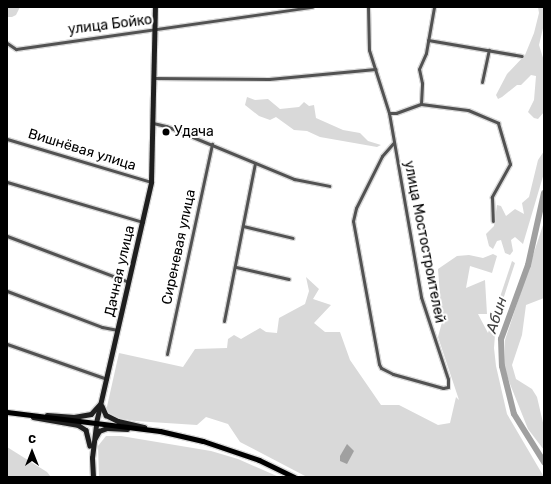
<!DOCTYPE html>
<html>
<head>
<meta charset="utf-8">
<style>
  body { margin:0 }
  #map { position:relative; width:551px; height:484px; overflow:hidden; background:#fff; font-family:Rubik,sans-serif }
  div>[style] { position:absolute }
  .green>* { inset:0; background:#d9d9d9 }
  .water>* { inset:0; background:#a0a0a0 }
  .river>* { height:6px; margin:-3px; padding:0 3px; transform-origin:3px; border-radius:3px; background:#a0a0a0 }
  .roads { filter:drop-shadow(1px 0 #dbdbdb) drop-shadow(-1px 0 #dbdbdb) drop-shadow(0 1px #dbdbdb) drop-shadow(0 -1px #dbdbdb) }
  .minor>* { height:3px; margin:-1.5px; padding:0 1.5px; transform-origin:1.5px; border-radius:1.5px; background:#525252 }
  .secondary>* { height:4.5px; margin:-2.25px; padding:0 2.25px; transform-origin:2.25px; border-radius:2.25px; background:#1f1f1f }
  .trunk>* { height:5px; margin:-2.5px; padding:0 2.5px; transform-origin:2.5px; border-radius:2.5px; background:#000 }
  .dots>* { width:11px; height:11px; translate:-50% -50%; box-sizing:border-box; border:2px solid #fff; border-radius:50% }
  span { translate:-50% -50%; white-space:nowrap; text-align:center; line-height:1.15; -webkit-text-stroke:4px #fff; paint-order:stroke }
  .street-label { font-size:14px; color:#000 }
  .poi-label { font-size:14px; color:#000 }
  .left { translate:0 -50%; text-align:left }
  .water-label { font-size:15px; color:#414141; font-style:italic }
  .frame { position:absolute; inset:0; border:8px solid #000; pointer-events:none }
  .north { position:absolute; left:12px; top:432px; width:40px; height:40px; -webkit-text-stroke:3px #fff; paint-order:stroke; rotate:0deg; font-size:11px; font-weight:700; line-height:16px; text-align:center; color:#000 }
  .north::after { content:''; display:block; margin:auto; width:14px; height:18px; background:#000; clip-path:polygon(50% 0,100% 100%,50% 72%,0 100%) }
</style>
</head>
<body>
<div id="map">
  <div class="green">
    <i style="clip-path:polygon(7px 7px,20px 7px,16px 15px,12px 17px,7px 17px)"></i>
    <i style="clip-path:polygon(538px 7px,544px 7px,544px 24px,539px 45px,544px 61px,544px 112px,538px 119px,534px 118px,528px 112px,534px 100px,536px 76px,531px 75px,521px 85px,517px 85px,502px 97px,498px 99px,496px 95px,507px 74px,525px 55px,534px 33px,539px 13px)"></i>
    <i style="clip-path:polygon(247px 97px,255px 100px,268px 99px,280px 109px,299px 107px,304px 102px,309px 106px,314px 105px,316px 118px,343px 130px,360px 133px,368px 141px,381px 145px,377px 147px,320px 137px,307px 131px,294px 130px,276px 117px,270px 120px,259px 116px,245px 105px)"></i>
    <i style="clip-path:polygon(544px 151px,544px 173px,523px 244px,515px 237px,511px 240px,513px 251px,510px 255px,505px 253px,501px 240px,497px 241px,493px 249px,489px 246px,486px 234px,494px 226px,497px 205px,501px 206px,506px 216px,515px 209px,524px 214px,522px 203px,529px 197px,538px 160px)"></i>
    <i style="clip-path:polygon(544px 222px,544px 298px,526px 305px,522px 335px,512px 365px,516px 379px,532px 389px,537px 397px,544px 427px,544px 450px,528px 429px,510px 384px,505px 370px,505px 340px)"></i>
    <i style="clip-path:polygon(493px 254px,497px 256px,492px 273px,470px 266px,466px 288px,485px 280px,487px 314px,478px 314px,488px 333px,512px 261px,515px 263px,496px 321px,494px 348px,496px 366px,507px 414px,544px 477px,307px 477px,240px 442px,228px 424px,206px 417px,197px 425px,135px 421px,111px 417px,106px 411px,119px 353px,183px 367px,195px 349px,227px 348px,228px 339px,234px 335px,241px 339px,260px 328px,266px 332px,277px 333px,279px 318px,305px 304px,309px 291px,306px 277px,319px 289px,313px 299px,331px 305px,314px 323px,325px 332px,340px 332px,350px 360px,381px 405px,399px 405px,438px 425px,450px 423px,456px 397px,459px 400px,438px 337px,442px 322px,438px 269px,457px 256px,469px 255px,483px 258px)"></i>
    <i style="clip-path:polygon(106px 436px,121px 436px,211px 451px,238px 459px,279px 477px,99px 477px,98px 446px)"></i>
    <i style="clip-path:polygon(7px 447px,47px 472px,51px 477px,7px 477px)"></i>
  </div>
  <div class="water">
    <i style="clip-path:polygon(347px 444px,354px 451px,347px 464px,340px 461px,340px 456px)"></i>
  </div>
  <div class="river">
    <i style="left:544px;top:193px;width:74px;rotate:102.5deg"></i>
    <i style="left:528px;top:265px;width:79px;rotate:110deg"></i>
    <i style="left:501px;top:339px;width:27px;rotate:88deg"></i>
    <i style="left:502px;top:366px;width:49px;rotate:76deg"></i>
    <i style="left:514px;top:414px;width:57px;rotate:58deg"></i>
  </div>
  <div class="roads">
    <div class="minor">
      <i style="left:368px;top:7px;width:43px;rotate:88.7deg"></i>
      <i style="left:369px;top:50px;width:66px;rotate:72.4deg"></i>
      <i style="left:389px;top:113px;width:187px;rotate:80.1deg"></i>
      <i style="left:421px;top:297px;width:86px;rotate:71.8deg"></i>
      <i style="left:448px;top:379px;width:8px;rotate:90deg"></i>
      <i style="left:448px;top:387px;width:5px;rotate:169deg"></i>
      <i style="left:443px;top:388px;width:52px;rotate:-164.4deg"></i>
      <i style="left:393px;top:374px;width:13px;rotate:-153deg"></i>
      <i style="left:381px;top:368px;width:4px;rotate:-117deg"></i>
      <i style="left:379px;top:364px;width:145px;rotate:-100.3deg"></i>
      <i style="left:353px;top:221px;width:13px;rotate:-77deg"></i>
      <i style="left:356px;top:208px;width:58px;rotate:-63.4deg"></i>
      <i style="left:382px;top:156px;width:18px;rotate:-49deg"></i>
      <i style="left:428px;top:40px;width:95px;rotate:9.7deg"></i>
      <i style="left:7px;top:43px;width:11px;rotate:34deg"></i>
      <i style="left:16px;top:49px;width:299px;rotate:-8.1deg"></i>
      <i style="left:153px;top:78px;width:116px;rotate:0.5deg"></i>
      <i style="left:269px;top:79px;width:107px;rotate:-5.3deg"></i>
      <i style="left:482px;top:82px;width:33px;rotate:-78deg"></i>
      <i style="left:421px;top:104px;width:21px;rotate:-87deg"></i>
      <i style="left:422px;top:83px;width:14px;rotate:-102deg"></i>
      <i style="left:419px;top:69px;width:17px;rotate:-66deg"></i>
      <i style="left:426px;top:53px;width:47px;rotate:-80.1deg"></i>
      <i style="left:389px;top:113px;width:7px"></i>
      <i style="left:396px;top:113px;width:27px;rotate:-20deg"></i>
      <i style="left:421px;top:104px;width:47px;rotate:7.3deg"></i>
      <i style="left:468px;top:110px;width:33px;rotate:23deg"></i>
      <i style="left:498px;top:123px;width:43px;rotate:73.7deg"></i>
      <i style="left:510px;top:164px;width:38px;rotate:119deg"></i>
      <i style="left:492px;top:197px;width:24px;rotate:88deg"></i>
      <i style="left:153px;top:123px;width:13px;rotate:13deg"></i>
      <i style="left:166px;top:126px;width:139px;rotate:22.5deg"></i>
      <i style="left:294px;top:179px;width:36px;rotate:11deg"></i>
      <i style="left:7px;top:139px;width:150px;rotate:16.6deg"></i>
      <i style="left:7px;top:182px;width:142px;rotate:16.4deg"></i>
      <i style="left:243px;top:226px;width:51px;rotate:13.5deg"></i>
      <i style="left:7px;top:236px;width:130px;rotate:20.7deg"></i>
      <i style="left:236px;top:267px;width:54px;rotate:12.8deg"></i>
      <i style="left:7px;top:291px;width:102px;rotate:20.8deg"></i>
      <i style="left:102px;top:327px;width:16px;rotate:11deg"></i>
      <i style="left:224px;top:321px;width:161px;rotate:-78.9deg"></i>
      <i style="left:7px;top:344px;width:106px;rotate:19.3deg"></i>
      <i style="left:167px;top:354px;width:215px;rotate:-77.9deg"></i>
    </div>
    <div class="secondary">
      <i style="left:102px;top:406px;width:10px;rotate:66deg"></i>
      <i style="left:106px;top:415px;width:13px;rotate:27deg"></i>
      <i style="left:118px;top:421px;width:27px;rotate:13deg"></i>
      <i style="left:47px;top:415px;width:27px;rotate:4deg"></i>
      <i style="left:74px;top:417px;width:17px;rotate:-10deg"></i>
      <i style="left:91px;top:414px;width:12px;rotate:-48deg"></i>
      <i style="left:33px;top:417px;width:46px;rotate:10.1deg"></i>
      <i style="left:78px;top:425px;width:9px;rotate:32deg"></i>
      <i style="left:86px;top:430px;width:16px;rotate:76deg"></i>
      <i style="left:95px;top:438px;width:8px;rotate:-60deg"></i>
      <i style="left:99px;top:431px;width:9px;rotate:-21deg"></i>
      <i style="left:107px;top:428px;width:20px;rotate:3deg"></i>
      <i style="left:93px;top:477px;width:19px;rotate:-93deg"></i>
      <i style="left:92px;top:458px;width:35px;rotate:-83deg"></i>
      <i style="left:96px;top:423px;width:247px;rotate:-77.1deg"></i>
      <i style="left:151px;top:182px;width:175px;rotate:-88.7deg"></i>
    </div>
    <div class="trunk">
      <i style="left:7px;top:412px;width:154px;rotate:7.1deg"></i>
      <i style="left:160px;top:431px;width:44px;rotate:13.1deg"></i>
      <i style="left:203px;top:441px;width:59px;rotate:18.7deg"></i>
      <i style="left:259px;top:460px;width:39px;rotate:26deg"></i>
    </div>
  </div>
  <div class="dots">
    <i style="left:166px;top:132px;background:#000"></i>
  </div>
  <div class="street-label">
    <span style="left:110px;top:25px;rotate:-7deg">улица Бойко</span>
    <span style="left:82px;top:150px;rotate:17deg">Вишнёвая улица</span>
    <span style="left:424px;top:242px;rotate:79deg">улица Мостостроителей</span>
    <span style="left:179px;top:247px;rotate:-78deg">Сиреневая улица</span>
    <span style="left:120px;top:271px;rotate:-77deg">Дачная улица</span>
  </div>
  <div class="poi-label">
    <span class="left" style="left:174px;top:132px">Удача</span>
  </div>
  <div class="water-label">
    <span style="left:497px;top:315px;rotate:-72deg">Абин</span>
  </div>
  <div class="frame"></div>
  <div class="north">С</div>
</div>
</body>
</html>
